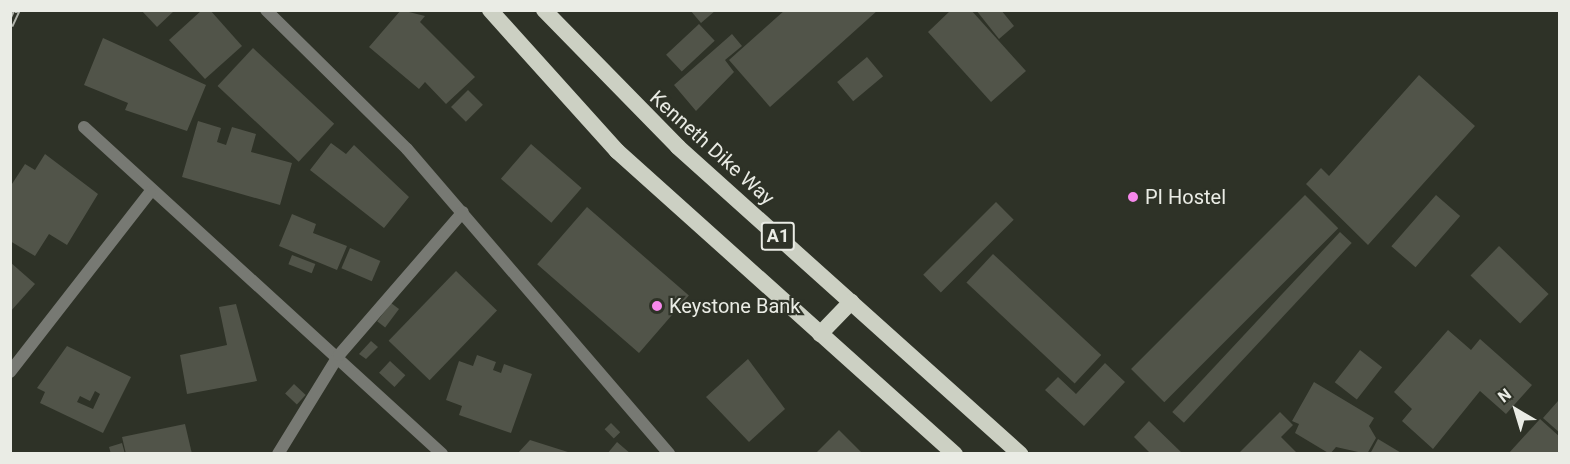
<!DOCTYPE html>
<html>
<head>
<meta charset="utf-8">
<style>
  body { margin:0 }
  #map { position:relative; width:1570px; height:464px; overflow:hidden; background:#2e3227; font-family:Roboto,sans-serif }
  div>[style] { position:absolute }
  .building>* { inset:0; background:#515449; transform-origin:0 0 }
  .minor>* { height:12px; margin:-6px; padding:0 6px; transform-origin:6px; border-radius:6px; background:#777973 }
  .trunk>* { height:16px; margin:-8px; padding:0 8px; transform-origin:8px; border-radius:8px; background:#ccd0c3 }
  .rail>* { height:7px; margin-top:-3.5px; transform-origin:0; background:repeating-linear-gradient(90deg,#2e3227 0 14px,#b1b4ac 0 28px); box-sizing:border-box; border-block:2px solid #b1b4ac }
  .dots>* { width:16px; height:16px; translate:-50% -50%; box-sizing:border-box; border:3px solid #2e3227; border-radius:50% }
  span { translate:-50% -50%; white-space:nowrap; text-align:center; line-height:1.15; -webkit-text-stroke:4.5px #2e3227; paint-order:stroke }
  .shield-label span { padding:2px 4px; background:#2e3227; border:2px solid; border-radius:4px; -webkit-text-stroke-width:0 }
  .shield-label { font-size:18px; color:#eaece5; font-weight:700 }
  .street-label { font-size:20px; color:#eaece5 }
  .poi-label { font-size:20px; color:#eaece5 }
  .left { translate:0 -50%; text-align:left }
  .frame { position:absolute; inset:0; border:12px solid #eaece5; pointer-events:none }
  .north { position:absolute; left:1486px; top:380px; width:60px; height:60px; -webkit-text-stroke:4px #2e3227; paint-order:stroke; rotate:322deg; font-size:16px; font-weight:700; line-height:24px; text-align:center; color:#eaece5 }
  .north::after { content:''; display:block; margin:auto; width:21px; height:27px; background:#eaece5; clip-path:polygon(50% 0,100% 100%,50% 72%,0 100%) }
</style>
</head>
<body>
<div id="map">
  <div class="building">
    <i style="clip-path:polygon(141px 10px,175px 10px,157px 27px)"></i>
    <i style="clip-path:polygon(202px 10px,210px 10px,242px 46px,205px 79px,169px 40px)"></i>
    <i style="clip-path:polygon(401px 10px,425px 16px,420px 22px,475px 77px,446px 104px,425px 82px,419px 89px,369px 47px)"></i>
    <i style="clip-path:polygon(690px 10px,716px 10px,701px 23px)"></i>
    <i style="clip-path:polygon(785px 10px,878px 10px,770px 107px,729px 60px)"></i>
    <i style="clip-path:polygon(951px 10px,971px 10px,1026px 71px,991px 102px,928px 32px)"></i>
    <i style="clip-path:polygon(976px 10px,1001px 10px,1014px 26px,999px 39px)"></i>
    <i style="left:699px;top:24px;width:23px;height:45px;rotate:47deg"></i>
    <i style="clip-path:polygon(732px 34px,742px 46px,725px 60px,734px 72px,696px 111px,674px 85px)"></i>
    <i style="clip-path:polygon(103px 38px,206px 85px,187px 131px,125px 110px,128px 103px,84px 85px)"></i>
    <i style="left:253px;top:48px;width:111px;height:52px;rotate:43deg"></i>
    <i style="left:867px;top:57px;width:25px;height:39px;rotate:50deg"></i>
    <i style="clip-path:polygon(1419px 75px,1475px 126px,1368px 245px,1306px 184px,1321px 168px,1329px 176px)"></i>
    <i style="left:468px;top:90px;width:21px;height:24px;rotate:45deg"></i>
    <i style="clip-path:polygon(198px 121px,221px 128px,217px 142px,226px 145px,232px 127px,256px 134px,251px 152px,292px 163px,280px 205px,182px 177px)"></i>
    <i style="clip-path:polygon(331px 143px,346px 154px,354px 145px,409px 197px,384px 228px,310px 170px)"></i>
    <i style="left:531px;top:144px;width:67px;height:46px;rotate:41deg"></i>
    <i style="clip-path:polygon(45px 154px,98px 194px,67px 245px,49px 234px,35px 256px,10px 241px,10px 187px,25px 164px,35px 170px)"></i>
    <i style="left:1305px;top:195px;width:47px;height:246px;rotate:45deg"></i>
    <i style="left:1436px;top:195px;width:32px;height:68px;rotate:41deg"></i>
    <i style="left:996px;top:202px;width:25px;height:103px;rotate:45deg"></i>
    <i style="left:587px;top:207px;width:135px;height:76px;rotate:41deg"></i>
    <i style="clip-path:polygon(292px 214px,316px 224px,313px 233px,347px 246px,337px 270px,279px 246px)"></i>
    <i style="left:1340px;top:232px;width:16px;height:246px;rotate:43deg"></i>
    <i style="left:1499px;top:246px;width:69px;height:41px;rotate:44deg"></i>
    <i style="left:350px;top:248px;width:33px;height:22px;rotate:23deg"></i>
    <i style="left:993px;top:254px;width:148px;height:39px;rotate:43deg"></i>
    <i style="left:292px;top:255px;width:25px;height:10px;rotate:21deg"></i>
    <i style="clip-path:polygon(10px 262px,35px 284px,10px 312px)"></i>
    <i style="left:456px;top:271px;width:57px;height:97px;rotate:44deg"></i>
    <i style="left:391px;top:303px;width:10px;height:23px;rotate:37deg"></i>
    <i style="clip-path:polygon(236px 304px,257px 381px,187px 394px,180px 355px,227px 345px,219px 307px)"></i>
    <i style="clip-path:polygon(1448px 330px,1471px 350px,1480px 339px,1532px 385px,1506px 414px,1480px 391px,1433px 449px,1402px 421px,1412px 409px,1394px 392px)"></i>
    <i style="clip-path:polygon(371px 341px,378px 347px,366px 359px,359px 354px)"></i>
    <i style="clip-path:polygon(evenodd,67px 346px,131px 377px,103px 433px,40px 403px,45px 392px,37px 388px,67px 346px,95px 391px,100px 394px,93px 409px,77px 402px,80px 396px,90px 401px,95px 391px)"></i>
    <i style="left:1360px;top:350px;width:28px;height:41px;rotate:38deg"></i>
    <i style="clip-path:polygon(477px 355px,496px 362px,493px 370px,501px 373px,504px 364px,532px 374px,511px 433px,459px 415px,462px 406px,446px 400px,459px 361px,473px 366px)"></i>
    <i style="clip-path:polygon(748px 359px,785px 409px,749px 442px,706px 397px)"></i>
    <i style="left:390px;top:361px;width:21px;height:16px;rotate:43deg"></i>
    <i style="clip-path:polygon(1105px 363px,1125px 382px,1084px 426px,1045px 390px,1058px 377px,1076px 394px)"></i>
    <i style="clip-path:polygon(1314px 382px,1374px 418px,1369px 426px,1376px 438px,1367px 454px,1336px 447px,1330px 454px,1295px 433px,1299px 424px,1292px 421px)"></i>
    <i style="left:294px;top:384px;width:16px;height:13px;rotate:43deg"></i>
    <i style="clip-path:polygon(1558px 401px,1560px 402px,1560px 433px,1543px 418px)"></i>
    <i style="clip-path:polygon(1280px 412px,1293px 425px,1281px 437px,1296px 452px,1238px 454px)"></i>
    <i style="clip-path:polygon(1540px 419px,1560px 437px,1560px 454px,1508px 454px)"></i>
    <i style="clip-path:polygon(1149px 421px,1183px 454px,1151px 454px,1134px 437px)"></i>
    <i style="left:611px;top:423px;width:13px;height:9px;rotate:45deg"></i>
    <i style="clip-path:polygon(185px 424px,192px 454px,126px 454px,122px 437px)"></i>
    <i style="clip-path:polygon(839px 430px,863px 454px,815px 454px)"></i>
    <i style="clip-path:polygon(1378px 439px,1403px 454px,1370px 454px)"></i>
    <i style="clip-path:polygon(530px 440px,571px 453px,571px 454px,517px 454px)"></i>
    <i style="clip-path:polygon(617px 442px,631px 454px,607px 454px)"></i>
    <i style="clip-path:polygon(122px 443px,125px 454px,111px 454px,109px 447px)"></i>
  </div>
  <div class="minor">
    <i style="left:266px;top:10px;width:198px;rotate:44.6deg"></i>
    <i style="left:407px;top:149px;width:402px;rotate:49.3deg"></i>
    <i style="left:84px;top:127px;width:485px;rotate:42.4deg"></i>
    <i style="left:10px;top:372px;width:228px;rotate:-52.1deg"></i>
    <i style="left:278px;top:454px;width:116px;rotate:-58.4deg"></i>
    <i style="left:339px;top:355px;width:189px;rotate:-49.1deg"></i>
  </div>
  <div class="trunk">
    <i style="left:490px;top:10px;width:190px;rotate:48deg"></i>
    <i style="left:617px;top:151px;width:454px;rotate:41.9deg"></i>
    <i style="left:544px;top:10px;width:192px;rotate:45.6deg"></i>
    <i style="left:678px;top:147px;width:460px;rotate:41.9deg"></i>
    <i style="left:820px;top:334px;width:45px;rotate:-45.9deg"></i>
  </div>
  <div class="rail">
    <i style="left:10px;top:25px;width:17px;rotate:-65deg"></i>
  </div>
  <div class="dots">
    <i style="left:1133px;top:197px;background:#f788ec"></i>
    <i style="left:657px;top:306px;background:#f788ec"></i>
  </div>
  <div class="shield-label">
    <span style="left:778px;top:236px">A1</span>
  </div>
  <div class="street-label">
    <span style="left:712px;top:148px;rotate:42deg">Kenneth Dike Way</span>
  </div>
  <div class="poi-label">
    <span class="left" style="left:1145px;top:197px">PI Hostel</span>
    <span class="left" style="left:669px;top:306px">Keystone Bank</span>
  </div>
  <div class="frame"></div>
  <div class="north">N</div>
</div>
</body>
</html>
